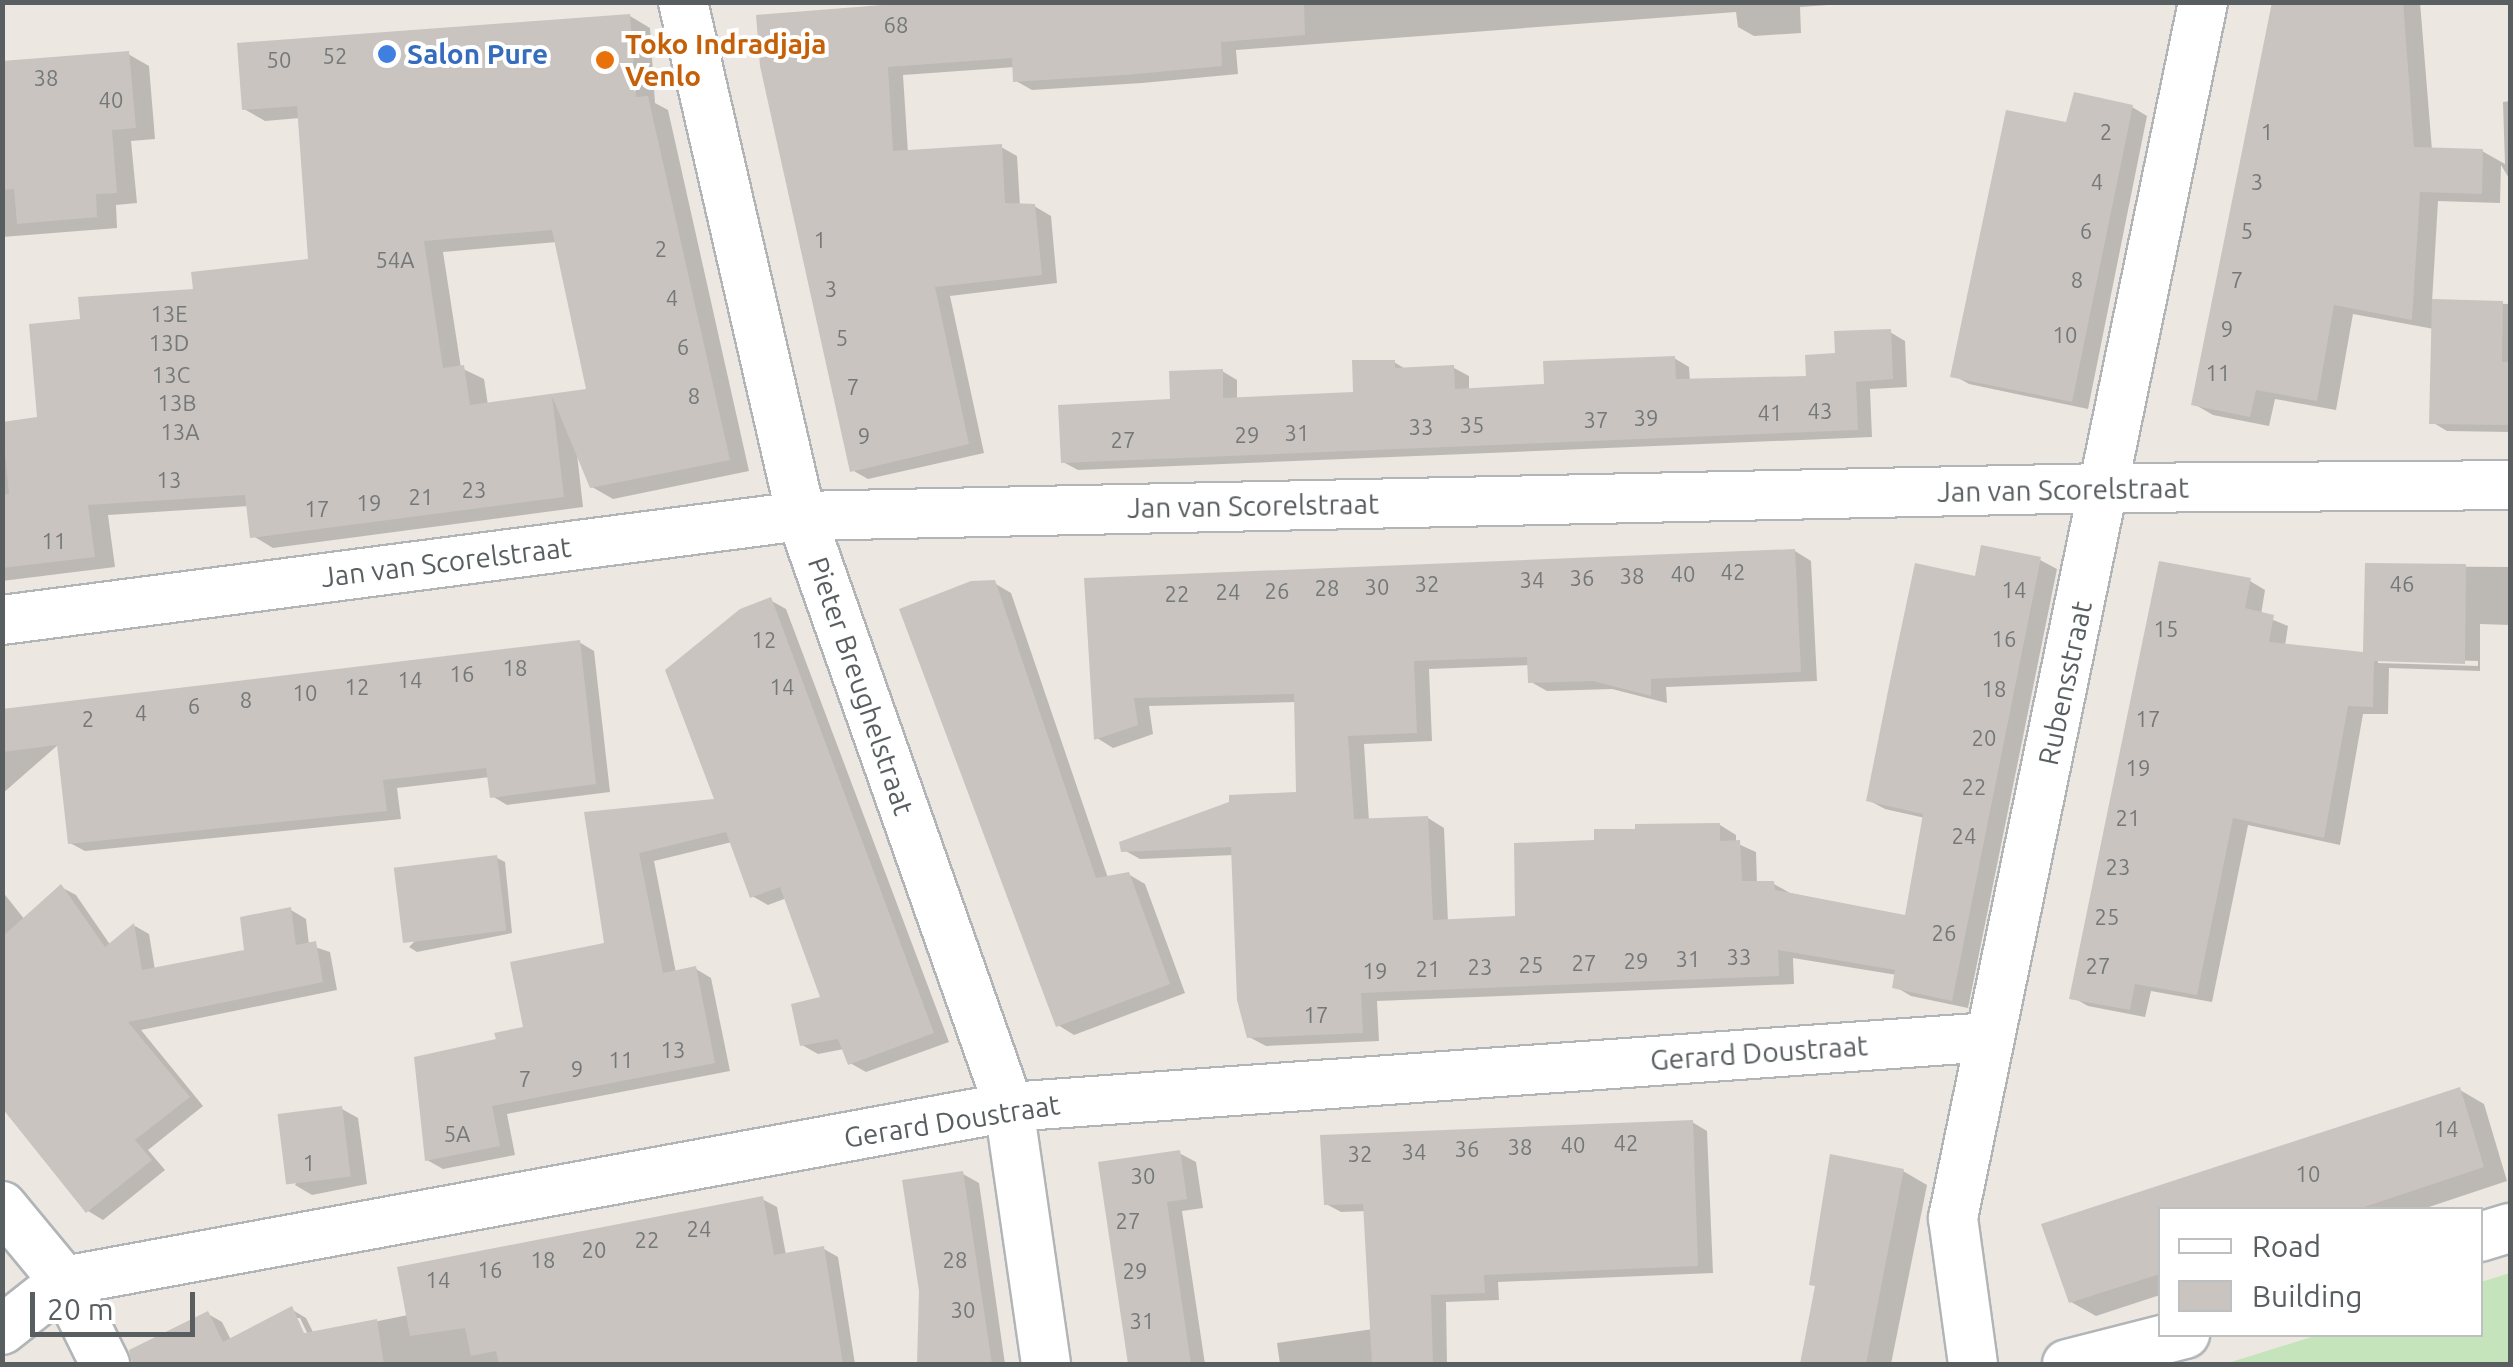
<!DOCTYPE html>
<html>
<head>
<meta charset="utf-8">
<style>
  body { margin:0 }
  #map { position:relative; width:2513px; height:1367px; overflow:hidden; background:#ece7e0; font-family:Ubuntu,sans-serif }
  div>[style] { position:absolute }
  .green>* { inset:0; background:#c5e4bc }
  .shadow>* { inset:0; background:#0003 }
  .building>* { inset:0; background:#c9c4c0; transform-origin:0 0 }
  .roads { filter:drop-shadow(2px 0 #b1b5b8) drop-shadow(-2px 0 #b1b5b8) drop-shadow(0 2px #b1b5b8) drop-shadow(0 -2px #b1b5b8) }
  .street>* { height:48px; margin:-24px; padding:0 24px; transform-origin:24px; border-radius:24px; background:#fff }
  .dots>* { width:28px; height:28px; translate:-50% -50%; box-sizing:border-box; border:5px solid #fff; border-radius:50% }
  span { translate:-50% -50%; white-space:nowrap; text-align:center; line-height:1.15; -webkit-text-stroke:8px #fff; paint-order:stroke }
  .number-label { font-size:22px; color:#757879 }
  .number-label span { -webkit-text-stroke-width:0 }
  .food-label { font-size:28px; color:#c56008; font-weight:700 }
  .left { translate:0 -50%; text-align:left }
  .shop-label { font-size:28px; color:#366cbe; font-weight:700 }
  .street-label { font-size:28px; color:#595f61 }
  .frame { position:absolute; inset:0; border:5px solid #595f61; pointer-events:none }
  .legend { position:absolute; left:2158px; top:1207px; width:325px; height:130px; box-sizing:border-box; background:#fff; border:2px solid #bdbfc0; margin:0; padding:12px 18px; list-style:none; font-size:30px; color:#595f61 }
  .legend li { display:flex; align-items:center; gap:20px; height:50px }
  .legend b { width:50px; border:2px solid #bdbfc0 }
  .scale { position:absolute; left:30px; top:1292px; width:165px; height:45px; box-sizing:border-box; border:5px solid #595f61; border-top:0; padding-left:12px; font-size:30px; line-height:35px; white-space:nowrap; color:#595f61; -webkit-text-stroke:8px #fff; paint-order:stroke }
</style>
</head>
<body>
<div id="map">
  <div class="green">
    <i style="clip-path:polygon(2510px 1273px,2510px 1364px,2225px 1364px,2318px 1335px,2480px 1334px,2481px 1282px)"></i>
  </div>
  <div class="shadow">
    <i style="clip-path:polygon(955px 2px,1871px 2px,1800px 7px,1801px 33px,1754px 36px,1738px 27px,1736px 12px,1236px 50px,1238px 74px,1142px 83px,1032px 90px,1016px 81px,1015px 67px,903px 75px,908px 153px,1001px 147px,1017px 156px,1020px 206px,1034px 206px,1051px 216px,1057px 283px,950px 296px,984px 453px,868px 479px,852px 470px,762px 66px)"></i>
    <i style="clip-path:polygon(2274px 2px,2420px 2px,2432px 150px,2482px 151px,2505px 164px,2503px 102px,2510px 101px,2510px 180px,2501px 165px,2500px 203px,2438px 201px,2432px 302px,2510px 304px,2510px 432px,2447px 431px,2432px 422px,2434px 329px,2353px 314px,2336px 410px,2275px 399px,2269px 426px,2213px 415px,2194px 404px)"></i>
    <i style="clip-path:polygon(evenodd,630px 16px,650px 28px,655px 103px,668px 110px,749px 471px,613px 499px,592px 487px,577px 454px,583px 507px,273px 548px,253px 536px,249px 506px,108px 515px,115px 567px,2px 581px,2px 424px,39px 420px,83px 322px,310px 262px,300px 118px,265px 121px,244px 109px,630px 16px,557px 242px,589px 391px,488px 405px,484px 379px,461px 368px,443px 252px,557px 242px)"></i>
    <i style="clip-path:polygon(128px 54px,149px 66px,155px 139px,131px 141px,137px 203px,116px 205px,117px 228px,2px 237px,2px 63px)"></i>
    <i style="clip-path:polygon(2132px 107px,2147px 116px,2088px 409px,1969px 384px,1953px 375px,2068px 125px)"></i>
    <i style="clip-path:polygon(1890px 332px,1905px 341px,1907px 387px,1870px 389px,1872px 437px,1078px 470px,1063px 462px,1222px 371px,1237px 380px,1237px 400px,1356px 394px,1394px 362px,1407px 370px,1454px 368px,1469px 376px,1469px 391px,1547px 387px,1674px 358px,1689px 367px,1690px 381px,1808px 378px,1838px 356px)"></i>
    <i style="clip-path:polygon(1795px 551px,1811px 561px,1817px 681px,1666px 687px,1667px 703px,1612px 689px,1547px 691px,1531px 682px,1530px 665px,1429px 669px,1432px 741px,1364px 744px,1369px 821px,1428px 818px,1444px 828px,1448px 922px,1518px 918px,1597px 842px,1720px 825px,1736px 835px,1736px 843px,1756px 852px,1757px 884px,1774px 884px,1790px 893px,1907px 918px,1925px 818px,1885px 809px,1868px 800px,1976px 579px,2040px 560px,2057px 569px,1968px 1008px,1911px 996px,1894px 986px,1897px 975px,1793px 958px,1794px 984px,1377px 1001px,1379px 1041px,1266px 1046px,1249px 1037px,1234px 855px,1140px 859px,1124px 850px,1299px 795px,1297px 702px,1149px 706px,1153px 734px,1113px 748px,1097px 738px,1086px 580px)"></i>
    <i style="clip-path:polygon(evenodd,2367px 566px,2510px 567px,2510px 625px,2480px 624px,2480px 671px,2389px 668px,2388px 714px,2363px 714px,2340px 845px,2248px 825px,2212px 1002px,2151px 991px,2145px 1017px,2088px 1006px,2072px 997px,2250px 581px,2265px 590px,2261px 615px,2288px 626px,2285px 646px,2365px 654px,2367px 566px,2378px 658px,2478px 661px,2478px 666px,2378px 663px,2378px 658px)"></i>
    <i style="clip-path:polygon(994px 583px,1011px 593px,1108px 878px,1128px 874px,1145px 884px,1185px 993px,1074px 1035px,1058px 1025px)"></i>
    <i style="clip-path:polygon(770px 600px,786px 609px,949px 1042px,866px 1072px,850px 1063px,844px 1049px,818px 1054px,802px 1045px,823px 998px,787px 898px,768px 905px,752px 896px,732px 842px,654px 861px,676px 973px,696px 969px,711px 978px,730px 1071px,507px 1114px,515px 1155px,443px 1169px,427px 1160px,498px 1041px,526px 1029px,606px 945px,587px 814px,718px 801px)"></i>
    <i style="clip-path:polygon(579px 642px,594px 651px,610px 792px,507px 805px,492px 796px,490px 777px,397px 788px,401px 819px,85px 851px,70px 843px,59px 744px,2px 794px,2px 711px)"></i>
    <i style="clip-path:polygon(497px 858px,505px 862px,512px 933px,417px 952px,409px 947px)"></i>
    <i style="clip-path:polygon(61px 887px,76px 895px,111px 946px,135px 926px,149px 934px,155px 970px,246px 952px,291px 910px,306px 919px,309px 945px,330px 952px,337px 990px,141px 1030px,203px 1106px,148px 1150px,165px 1170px,103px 1220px,88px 1211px,2px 1103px,2px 891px,25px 920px)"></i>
    <i style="clip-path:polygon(2460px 1090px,2484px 1104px,2507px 1181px,2420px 1210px,2160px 1210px,2160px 1295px,2096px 1316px,2071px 1302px,2044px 1226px)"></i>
    <i style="clip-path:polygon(342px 1109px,358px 1118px,367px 1184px,312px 1195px,295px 1185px)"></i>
    <i style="clip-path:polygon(1692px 1122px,1707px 1131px,1713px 1273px,1498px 1282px,1499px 1300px,1446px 1302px,1447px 1364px,1280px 1364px,1277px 1343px,1373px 1329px,1366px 1211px,1341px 1212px,1326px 1204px)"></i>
    <i style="clip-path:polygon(1179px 1153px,1196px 1162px,1203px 1208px,1182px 1211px,1205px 1364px,1131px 1364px,1101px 1164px)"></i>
    <i style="clip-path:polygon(1903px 1171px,1927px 1185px,1891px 1364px,1802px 1364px,1818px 1287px)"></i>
    <i style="clip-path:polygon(963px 1174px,979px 1183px,1005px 1364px,927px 1364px,920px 1361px,921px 1291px)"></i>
    <i style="clip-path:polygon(evenodd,762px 1199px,777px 1207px,786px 1255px,824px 1249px,838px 1257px,855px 1364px,742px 1364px,741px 1360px,718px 1364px,175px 1364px,161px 1337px,208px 1314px,222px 1322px,231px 1340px,291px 1309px,306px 1318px,314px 1334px,408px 1315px,762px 1199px,294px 1318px,300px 1318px,312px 1343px,307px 1345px,294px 1318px)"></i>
  </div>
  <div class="building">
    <i style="clip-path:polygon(920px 2px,1304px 2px,1305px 35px,1221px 42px,1222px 66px,1125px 75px,1013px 82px,1012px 58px,888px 67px,893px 151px,1002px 144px,1005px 203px,1035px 204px,1042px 275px,935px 287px,969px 444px,850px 472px,760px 66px,756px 15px)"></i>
    <i style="clip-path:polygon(2272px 2px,2403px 2px,2414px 147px,2483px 149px,2482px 194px,2420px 192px,2412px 320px,2334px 305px,2317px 401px,2256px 390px,2250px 417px,2191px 405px)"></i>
    <i style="clip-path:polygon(evenodd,630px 14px,636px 97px,648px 96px,730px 460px,590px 488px,552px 396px,564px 497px,250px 538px,245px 495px,88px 505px,95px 557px,2px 568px,2px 495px,9px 494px,2px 422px,37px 417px,29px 324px,80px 319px,78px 297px,193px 289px,191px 272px,308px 259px,297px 106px,242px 110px,237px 43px,630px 14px,552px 230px,586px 389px,470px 405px,464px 365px,443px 368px,424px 241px,552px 230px)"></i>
    <i style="clip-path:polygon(129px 51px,136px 128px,112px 130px,117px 193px,96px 194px,97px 217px,17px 224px,14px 189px,2px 190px,2px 61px)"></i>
    <i style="clip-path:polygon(2074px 92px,2133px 105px,2072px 402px,1950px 377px,2006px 110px,2066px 122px)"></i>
    <i style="clip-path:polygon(2432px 299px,2503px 301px,2502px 362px,2510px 362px,2510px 425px,2429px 424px)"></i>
    <i style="clip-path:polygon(1891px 329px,1893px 379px,1856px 382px,1858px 430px,1061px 463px,1058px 405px,1170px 399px,1169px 371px,1223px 369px,1223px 398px,1353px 392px,1352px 360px,1395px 360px,1395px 368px,1454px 365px,1455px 389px,1544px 384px,1543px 361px,1675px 356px,1676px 379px,1806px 376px,1805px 355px,1835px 353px,1834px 331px)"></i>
    <i style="clip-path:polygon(1981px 545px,2041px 557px,1952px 1001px,1892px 988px,1895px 970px,1778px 950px,1779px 976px,1361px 993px,1363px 1033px,1247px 1038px,1237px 1000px,1231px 847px,1121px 852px,1119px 842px,1229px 802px,1229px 795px,1296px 792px,1294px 694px,1134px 698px,1138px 725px,1094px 740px,1084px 578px,1795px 549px,1801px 672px,1651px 679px,1651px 696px,1593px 681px,1528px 683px,1527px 657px,1414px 661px,1417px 733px,1348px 736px,1354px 819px,1428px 816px,1433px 920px,1515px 916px,1514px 843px,1594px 840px,1594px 829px,1635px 829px,1635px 824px,1720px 823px,1720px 841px,1740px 840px,1742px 881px,1774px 881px,1775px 890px,1905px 915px,1923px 814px,1866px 801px,1890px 681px,1915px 563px,1975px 576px)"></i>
    <i style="clip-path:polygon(2159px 561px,2251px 578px,2245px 608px,2274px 615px,2269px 642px,2363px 652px,2365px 563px,2466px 564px,2465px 664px,2374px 661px,2373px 707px,2348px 706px,2324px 838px,2233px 818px,2197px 995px,2135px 984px,2130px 1010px,2069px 999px)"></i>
    <i style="clip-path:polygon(995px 580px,1096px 878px,1129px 872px,1170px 984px,1056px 1027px,899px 609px,971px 581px)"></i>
    <i style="clip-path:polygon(771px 597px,934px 1033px,848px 1065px,838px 1039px,800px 1046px,791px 1004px,820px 997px,780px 887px,750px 898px,726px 832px,639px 853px,663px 973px,696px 966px,715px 1063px,492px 1106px,500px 1146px,425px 1161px,414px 1057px,496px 1039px,494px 1033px,523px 1027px,510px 962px,604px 943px,584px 812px,714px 799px,665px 670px,740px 609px)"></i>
    <i style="clip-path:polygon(580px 640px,596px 784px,490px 798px,486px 768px,383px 780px,387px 811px,68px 844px,57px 745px,2px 752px,2px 709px)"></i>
    <i style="left:497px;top:855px;width:76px;height:104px;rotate:83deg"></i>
    <i style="clip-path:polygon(61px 884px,105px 947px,134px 923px,142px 970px,244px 950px,240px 917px,291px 907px,296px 945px,316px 941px,323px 982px,128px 1022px,190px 1097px,135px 1140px,152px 1160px,86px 1213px,2px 1108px,2px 937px)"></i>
    <i style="clip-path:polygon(2460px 1087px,2484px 1167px,2355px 1210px,2160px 1210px,2160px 1274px,2069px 1303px,2041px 1224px)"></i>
    <i style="left:342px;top:1106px;width:71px;height:65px;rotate:83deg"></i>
    <i style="clip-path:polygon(1693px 1120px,1698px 1266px,1484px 1275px,1485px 1293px,1431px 1295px,1433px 1364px,1372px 1364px,1363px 1204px,1324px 1205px,1320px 1135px)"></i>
    <i style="clip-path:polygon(1180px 1150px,1187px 1199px,1167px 1202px,1191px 1364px,1128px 1364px,1098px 1162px)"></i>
    <i style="clip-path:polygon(1830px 1154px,1904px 1169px,1866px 1364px,1800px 1364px,1815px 1286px,1809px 1285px)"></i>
    <i style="clip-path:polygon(963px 1171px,992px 1364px,917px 1364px,919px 1291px,902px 1180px)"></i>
    <i style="clip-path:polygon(763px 1196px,774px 1255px,824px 1246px,843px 1364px,499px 1364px,496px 1351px,471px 1356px,465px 1328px,410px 1336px,397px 1267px)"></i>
    <i style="clip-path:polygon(292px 1306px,304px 1333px,377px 1319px,384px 1364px,132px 1364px,129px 1350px,208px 1311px,223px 1342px)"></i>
  </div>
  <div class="roads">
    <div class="street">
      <i style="left:683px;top:2px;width:527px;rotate:77.07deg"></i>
      <i style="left:801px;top:516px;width:627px;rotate:70.61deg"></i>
      <i style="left:1009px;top:1107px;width:260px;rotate:81.8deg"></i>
      <i style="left:2px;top:620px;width:806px;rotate:-7.42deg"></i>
      <i style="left:801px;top:516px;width:1305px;rotate:-1.23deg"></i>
      <i style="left:2106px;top:488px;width:404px;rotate:-0.4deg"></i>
      <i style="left:2px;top:1206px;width:97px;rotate:50.4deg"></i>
      <i style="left:64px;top:1281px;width:93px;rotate:63.7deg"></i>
      <i style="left:2480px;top:1237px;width:31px;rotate:-17deg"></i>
      <i style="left:2px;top:1330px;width:79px;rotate:-38.3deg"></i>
      <i style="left:64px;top:1281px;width:961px;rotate:-10.43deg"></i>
      <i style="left:1009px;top:1107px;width:983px;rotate:-4.08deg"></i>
      <i style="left:1973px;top:1364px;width:147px;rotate:-97.8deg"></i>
      <i style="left:1953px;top:1218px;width:1241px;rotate:-78.38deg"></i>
      <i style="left:2067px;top:1364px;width:122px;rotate:-14.3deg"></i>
    </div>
  </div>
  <div class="dots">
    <i style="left:387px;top:54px;background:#3f7fe0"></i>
    <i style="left:605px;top:60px;background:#e8710a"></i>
  </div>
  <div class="number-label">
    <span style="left:896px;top:25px">68</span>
    <span style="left:335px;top:56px">52</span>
    <span style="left:279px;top:60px">50</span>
    <span style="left:46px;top:78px">38</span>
    <span style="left:111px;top:100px">40</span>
    <span style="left:2106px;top:132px">2</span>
    <span style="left:2267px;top:132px">1</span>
    <span style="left:2097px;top:182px">4</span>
    <span style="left:2257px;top:182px">3</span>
    <span style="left:2086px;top:231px">6</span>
    <span style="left:2247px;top:231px">5</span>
    <span style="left:820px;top:240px">1</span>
    <span style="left:661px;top:249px">2</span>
    <span style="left:395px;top:260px">54A</span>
    <span style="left:2077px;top:280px">8</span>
    <span style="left:2237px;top:280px">7</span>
    <span style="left:831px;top:289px">3</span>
    <span style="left:672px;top:298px">4</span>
    <span style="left:169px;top:314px">13E</span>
    <span style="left:2227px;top:329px">9</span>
    <span style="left:2065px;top:335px">10</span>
    <span style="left:842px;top:338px">5</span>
    <span style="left:169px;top:343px">13D</span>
    <span style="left:683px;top:347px">6</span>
    <span style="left:2218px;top:373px">11</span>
    <span style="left:171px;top:375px">13C</span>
    <span style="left:853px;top:387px">7</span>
    <span style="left:694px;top:396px">8</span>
    <span style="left:177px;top:403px">13B</span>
    <span style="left:1820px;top:411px">43</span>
    <span style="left:1770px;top:413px">41</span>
    <span style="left:1646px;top:418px">39</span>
    <span style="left:1596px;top:420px">37</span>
    <span style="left:1472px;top:425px">35</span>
    <span style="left:1421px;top:427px">33</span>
    <span style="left:180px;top:432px">13A</span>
    <span style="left:1297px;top:433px">31</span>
    <span style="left:1247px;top:435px">29</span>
    <span style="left:864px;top:436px">9</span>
    <span style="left:1123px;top:440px">27</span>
    <span style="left:169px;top:480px">13</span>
    <span style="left:474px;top:490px">23</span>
    <span style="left:421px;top:497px">21</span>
    <span style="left:369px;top:503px">19</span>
    <span style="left:317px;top:509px">17</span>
    <span style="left:54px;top:541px">11</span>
    <span style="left:1733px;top:572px">42</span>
    <span style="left:1683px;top:574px">40</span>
    <span style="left:1632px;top:576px">38</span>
    <span style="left:1582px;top:578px">36</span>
    <span style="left:1532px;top:580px">34</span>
    <span style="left:1427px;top:584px">32</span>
    <span style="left:2402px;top:584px">46</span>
    <span style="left:1377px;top:587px">30</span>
    <span style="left:1327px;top:588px">28</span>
    <span style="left:2014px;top:590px">14</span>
    <span style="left:1277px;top:591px">26</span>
    <span style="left:1228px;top:592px">24</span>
    <span style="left:1177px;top:594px">22</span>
    <span style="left:2166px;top:629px">15</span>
    <span style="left:2004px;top:639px">16</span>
    <span style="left:764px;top:640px">12</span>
    <span style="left:515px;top:668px">18</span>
    <span style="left:462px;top:674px">16</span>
    <span style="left:410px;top:680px">14</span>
    <span style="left:357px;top:687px">12</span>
    <span style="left:782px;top:687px">14</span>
    <span style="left:1994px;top:689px">18</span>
    <span style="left:305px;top:693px">10</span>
    <span style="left:246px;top:700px">8</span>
    <span style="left:194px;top:706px">6</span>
    <span style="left:141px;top:713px">4</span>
    <span style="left:88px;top:719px">2</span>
    <span style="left:2148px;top:719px">17</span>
    <span style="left:1984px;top:738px">20</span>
    <span style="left:2138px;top:768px">19</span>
    <span style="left:1974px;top:787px">22</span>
    <span style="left:2128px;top:818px">21</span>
    <span style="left:1964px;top:836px">24</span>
    <span style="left:2118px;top:867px">23</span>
    <span style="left:2107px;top:917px">25</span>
    <span style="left:1944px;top:933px">26</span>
    <span style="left:1739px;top:957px">33</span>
    <span style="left:1688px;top:959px">31</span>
    <span style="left:1636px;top:961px">29</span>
    <span style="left:1584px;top:963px">27</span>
    <span style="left:1531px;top:965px">25</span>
    <span style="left:2098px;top:966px">27</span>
    <span style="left:1480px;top:967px">23</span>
    <span style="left:1428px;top:969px">21</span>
    <span style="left:1375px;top:971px">19</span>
    <span style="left:1316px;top:1015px">17</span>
    <span style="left:673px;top:1050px">13</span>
    <span style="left:621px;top:1060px">11</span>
    <span style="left:577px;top:1069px">9</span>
    <span style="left:525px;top:1079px">7</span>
    <span style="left:2446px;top:1129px">14</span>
    <span style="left:457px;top:1134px">5A</span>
    <span style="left:1626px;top:1143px">42</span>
    <span style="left:1573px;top:1145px">40</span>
    <span style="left:1520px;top:1147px">38</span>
    <span style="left:1467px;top:1149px">36</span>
    <span style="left:1414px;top:1152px">34</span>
    <span style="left:1360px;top:1154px">32</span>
    <span style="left:309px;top:1163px">1</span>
    <span style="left:2308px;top:1174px">10</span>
    <span style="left:1143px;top:1176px">30</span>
    <span style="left:1128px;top:1221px">27</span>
    <span style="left:699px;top:1229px">24</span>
    <span style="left:647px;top:1240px">22</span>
    <span style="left:594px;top:1250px">20</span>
    <span style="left:543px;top:1260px">18</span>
    <span style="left:955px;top:1260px">28</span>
    <span style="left:490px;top:1270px">16</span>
    <span style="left:1135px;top:1271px">29</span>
    <span style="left:438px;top:1280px">14</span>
    <span style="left:963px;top:1310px">30</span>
    <span style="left:1142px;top:1321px">31</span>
  </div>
  <div class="food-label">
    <span class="left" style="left:625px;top:60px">Toko Indradjaja<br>Venlo</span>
  </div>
  <div class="shop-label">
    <span class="left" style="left:407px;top:54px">Salon Pure</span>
  </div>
  <div class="street-label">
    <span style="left:2063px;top:490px;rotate:-1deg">Jan van Scorelstraat</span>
    <span style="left:1253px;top:506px;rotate:-1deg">Jan van Scorelstraat</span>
    <span style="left:446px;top:562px;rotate:-7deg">Jan van Scorelstraat</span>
    <span style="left:2065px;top:683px;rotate:-78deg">Rubensstraat</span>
    <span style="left:861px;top:686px;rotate:71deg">Pieter Breughelstraat</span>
    <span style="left:1759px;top:1053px;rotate:-4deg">Gerard Doustraat</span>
    <span style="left:952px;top:1121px;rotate:-9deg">Gerard Doustraat</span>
  </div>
  <div class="frame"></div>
  <ul class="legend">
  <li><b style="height:12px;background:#fff"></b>Road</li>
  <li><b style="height:28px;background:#c9c4c0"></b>Building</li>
  </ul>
  <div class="scale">20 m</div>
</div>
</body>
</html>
